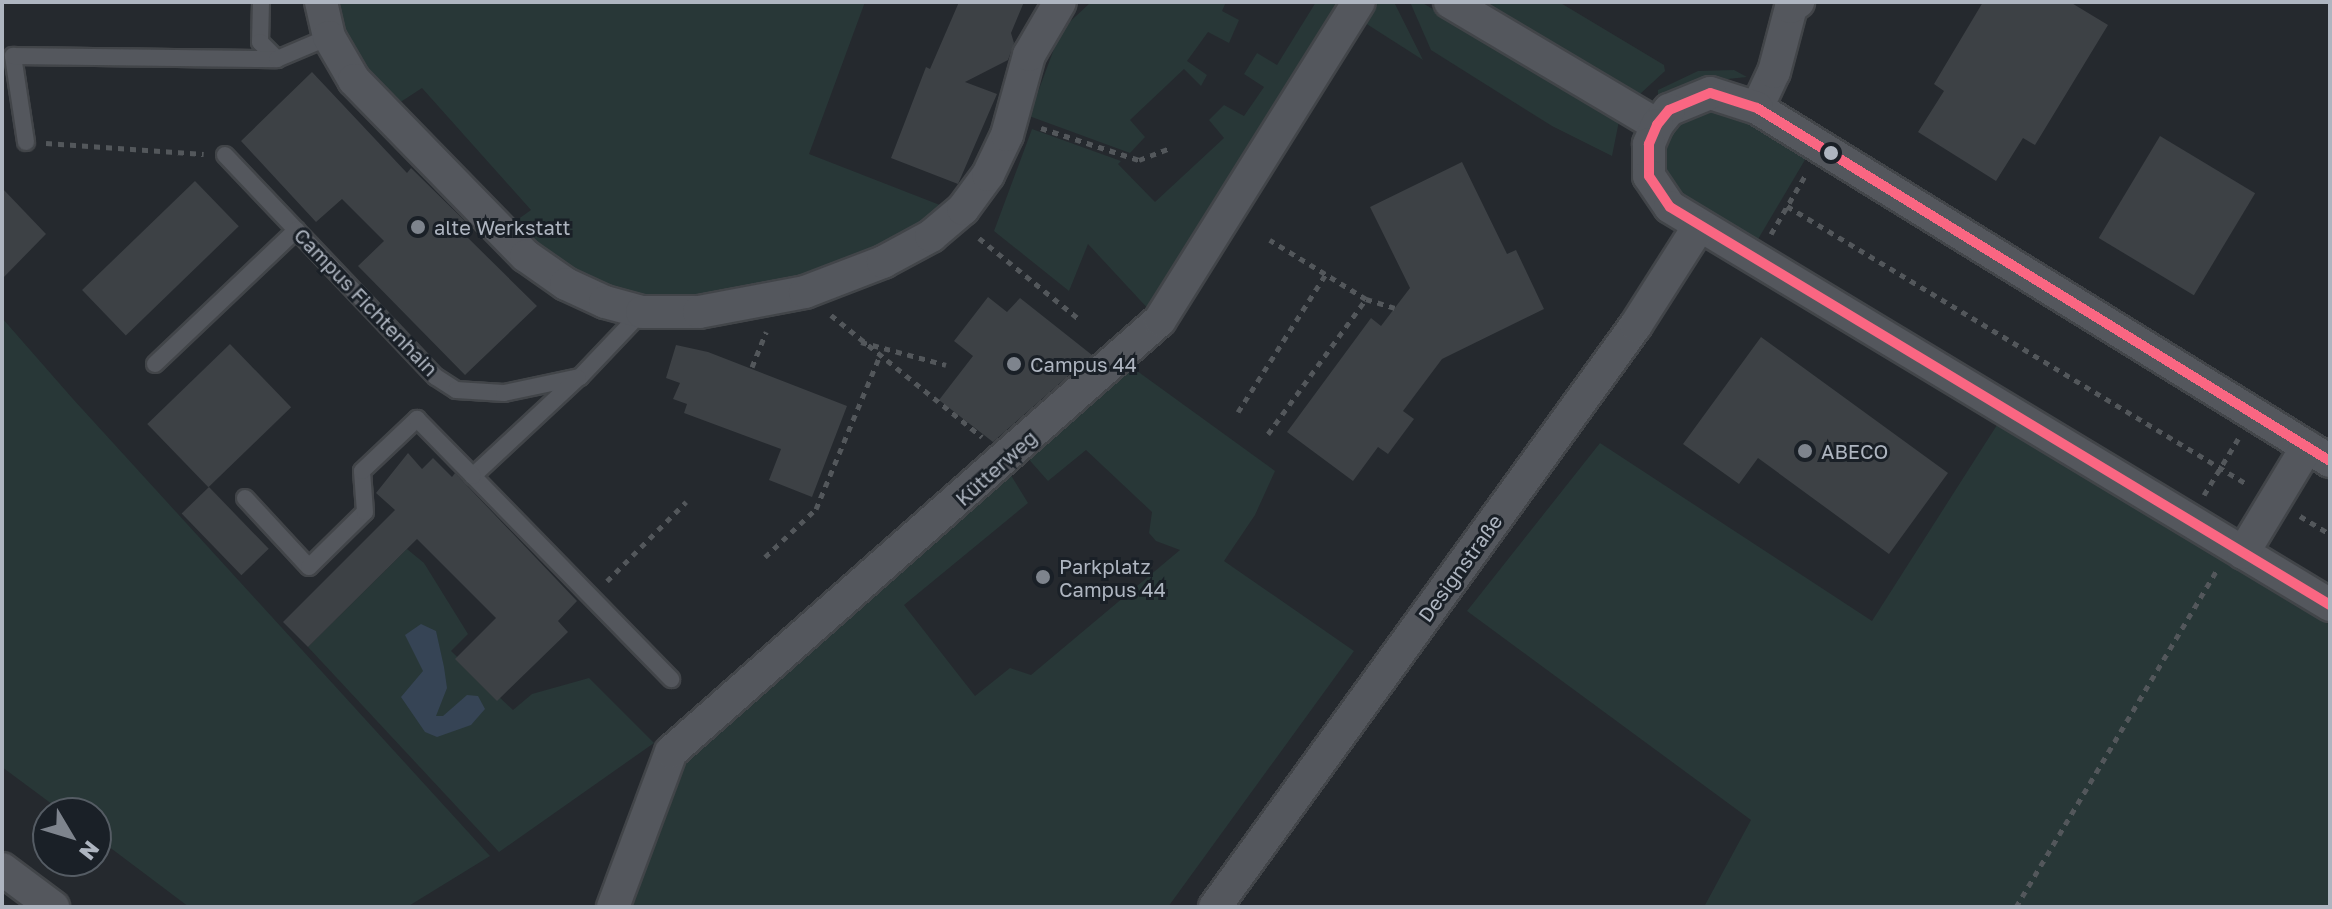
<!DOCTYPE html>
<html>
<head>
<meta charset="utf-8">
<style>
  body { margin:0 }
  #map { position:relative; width:2332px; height:909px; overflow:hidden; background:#25292e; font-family:"Golos Text",sans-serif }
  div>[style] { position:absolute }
  .green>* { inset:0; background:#283737 }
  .water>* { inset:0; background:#364455 }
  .building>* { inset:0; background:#3d4145; transform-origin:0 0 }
  .path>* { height:5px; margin-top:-2.5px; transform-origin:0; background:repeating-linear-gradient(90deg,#53575b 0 6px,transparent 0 12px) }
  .roads { filter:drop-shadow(2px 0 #424549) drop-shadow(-2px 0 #424549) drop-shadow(0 2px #424549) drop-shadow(0 -2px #424549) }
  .lane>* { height:16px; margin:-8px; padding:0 8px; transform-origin:8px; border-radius:8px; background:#54575d }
  .street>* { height:32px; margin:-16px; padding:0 16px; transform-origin:16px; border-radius:16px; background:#54575d }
  .bus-1>* { height:10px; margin:-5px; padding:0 5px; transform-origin:5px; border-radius:5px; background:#fa6682 }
  .dots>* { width:22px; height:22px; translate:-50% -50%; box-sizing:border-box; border:4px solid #1a2027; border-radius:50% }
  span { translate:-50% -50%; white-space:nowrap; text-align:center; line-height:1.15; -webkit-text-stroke:6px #1a2027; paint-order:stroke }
  .poi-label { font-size:20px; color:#aeb5c0 }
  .left { translate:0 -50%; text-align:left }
  .street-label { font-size:20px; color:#aeb5c0 }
  .frame { position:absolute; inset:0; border:4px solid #aeb5c0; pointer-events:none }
  .north { position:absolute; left:32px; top:797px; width:80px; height:80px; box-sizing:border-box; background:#1a2027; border:2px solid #555c64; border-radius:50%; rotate:128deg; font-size:22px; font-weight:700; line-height:32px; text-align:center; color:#aeb5c0 }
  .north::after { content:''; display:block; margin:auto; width:28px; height:36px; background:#7e848d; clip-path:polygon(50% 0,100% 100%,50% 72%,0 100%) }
</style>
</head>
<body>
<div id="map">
  <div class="green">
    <i style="clip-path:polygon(337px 2px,865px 2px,809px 154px,945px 207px,871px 254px,783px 284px,673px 300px,595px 289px,510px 225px,531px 210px,422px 88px,396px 105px,349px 43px)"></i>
    <i style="clip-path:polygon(1091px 2px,1226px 2px,1222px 11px,1239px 20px,1229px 43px,1208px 32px,1187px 61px,1207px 75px,1201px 86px,1184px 69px,1130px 120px,1145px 137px,1130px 153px,1029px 116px,1061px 30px)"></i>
    <i style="clip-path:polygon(1316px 2px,1347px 2px,1152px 313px,1088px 244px,1069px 291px,994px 231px,1032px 129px,1121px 161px,1118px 164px,1155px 202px,1224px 138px,1209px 120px,1224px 105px,1244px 116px,1264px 87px,1244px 74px,1257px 53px,1277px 65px)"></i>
    <i style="clip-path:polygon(1370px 2px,1394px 2px,1423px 60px,1362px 21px)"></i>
    <i style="clip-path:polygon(1410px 2px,1421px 2px,1619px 121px,1612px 156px,1552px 126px,1431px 50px)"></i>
    <i style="clip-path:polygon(1477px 2px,1559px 2px,1664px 65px,1665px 71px,1640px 94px,1617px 87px)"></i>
    <i style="clip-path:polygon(1734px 70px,1747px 77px,1699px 82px,1658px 95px,1658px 90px,1698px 71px)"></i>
    <i style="clip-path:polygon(1714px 108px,1730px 110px,1809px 153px,1754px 246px,1692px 205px,1674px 189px,1666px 173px,1666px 144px,1673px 132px,1682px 120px)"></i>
    <i style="clip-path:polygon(2px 318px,73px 399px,490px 856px,407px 907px,189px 907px,96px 837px,96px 813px,64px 813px,2px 767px)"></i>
    <i style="clip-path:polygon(1133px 368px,1275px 471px,1255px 515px,1224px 561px,1354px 651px,1168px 907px,623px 907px,678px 760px,1009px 472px,1028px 503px,904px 605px,975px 696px,1010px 668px,1031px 675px,1180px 550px,1156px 541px,1149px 533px,1152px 512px,1086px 450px,1048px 481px,1025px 455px)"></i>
    <i style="clip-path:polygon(1997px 425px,2330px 625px,2330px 907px,1704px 907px,1751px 820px,1467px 611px,1600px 443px,1872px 621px)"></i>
    <i style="clip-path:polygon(407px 549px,424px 563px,468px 634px,451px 651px,513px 710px,532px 694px,589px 678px,654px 743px,499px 852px,308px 647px)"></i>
  </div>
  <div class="water">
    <i style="clip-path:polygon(421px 624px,436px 631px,444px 667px,447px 688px,436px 716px,443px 716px,467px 695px,478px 696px,485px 709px,471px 725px,437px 737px,425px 732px,401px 697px,423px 671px,405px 635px)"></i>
  </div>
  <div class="building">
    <i style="clip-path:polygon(959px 2px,1024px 2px,1011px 33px,1014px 43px,1008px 60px,965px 82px,997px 94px,958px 184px,891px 158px,926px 67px,930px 69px)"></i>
    <i style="clip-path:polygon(1983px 2px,2070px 2px,2108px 25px,2035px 145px,2023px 138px,1996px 181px,1918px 132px,1944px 91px,1934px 84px)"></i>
    <i style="clip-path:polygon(312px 72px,407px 173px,411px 168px,468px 224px,461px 231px,537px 306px,465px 375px,358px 266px,384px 241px,342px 199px,316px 222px,241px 141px)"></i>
    <i style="left:2160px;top:136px;width:111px;height:119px;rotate:31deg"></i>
    <i style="clip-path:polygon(1462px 162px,1507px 254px,1516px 250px,1544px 309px,1442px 359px,1403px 411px,1414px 419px,1388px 454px,1378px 447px,1353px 481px,1287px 432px,1371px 318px,1381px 326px,1410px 288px,1370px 207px)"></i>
    <i style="left:195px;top:181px;width:63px;height:157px;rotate:46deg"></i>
    <i style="clip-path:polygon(2px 188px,46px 234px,2px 279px)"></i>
    <i style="clip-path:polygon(988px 297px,1007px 312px,1020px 298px,1092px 355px,993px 442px,939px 400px,973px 356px,954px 341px)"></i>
    <i style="clip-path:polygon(1761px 337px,1948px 473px,1889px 554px,1758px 458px,1739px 484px,1683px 444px)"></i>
    <i style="left:230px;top:344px;width:88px;height:115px;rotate:46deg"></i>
    <i style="clip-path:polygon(676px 345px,708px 352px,847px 406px,812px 497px,769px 480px,781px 449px,684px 413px,687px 404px,673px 399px,680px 383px,666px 378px)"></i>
    <i style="clip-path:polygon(408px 453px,422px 469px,433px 458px,452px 477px,455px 473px,577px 601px,558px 621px,568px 632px,497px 701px,455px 659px,496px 618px,417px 539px,308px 647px,283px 622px,395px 510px,376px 493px)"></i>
    <i style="left:209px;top:487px;width:86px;height:38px;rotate:46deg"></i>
  </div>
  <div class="path">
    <i style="left:1041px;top:128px;width:103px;rotate:18.1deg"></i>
    <i style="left:1139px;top:160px;width:31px;rotate:-21deg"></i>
    <i style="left:46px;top:143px;width:158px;rotate:4deg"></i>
    <i style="left:1787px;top:206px;width:537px;rotate:31.15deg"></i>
    <i style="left:1771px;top:234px;width:69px;rotate:-59.7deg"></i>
    <i style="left:979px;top:238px;width:129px;rotate:39deg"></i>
    <i style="left:1366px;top:299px;width:30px;rotate:17deg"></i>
    <i style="left:831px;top:315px;width:194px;rotate:38.9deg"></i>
    <i style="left:861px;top:342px;width:88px;rotate:15.1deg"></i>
    <i style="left:752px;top:367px;width:38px;rotate:-68deg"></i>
    <i style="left:1238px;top:412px;width:164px;rotate:-57.5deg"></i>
    <i style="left:1268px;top:434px;width:167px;rotate:-54deg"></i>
    <i style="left:1366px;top:299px;width:113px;rotate:-148.4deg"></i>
    <i style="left:2204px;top:495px;width:66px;rotate:-58.7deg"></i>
    <i style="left:2300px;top:516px;width:35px;rotate:31deg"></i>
    <i style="left:765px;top:557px;width:70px;rotate:-43.3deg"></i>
    <i style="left:816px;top:509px;width:164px;rotate:-67.4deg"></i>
    <i style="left:607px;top:581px;width:112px;rotate:-45deg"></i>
    <i style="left:2016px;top:907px;width:392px;rotate:-59.2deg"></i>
  </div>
  <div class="roads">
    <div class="lane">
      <i style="left:261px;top:2px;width:40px;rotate:91.4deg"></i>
      <i style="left:260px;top:42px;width:24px;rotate:45deg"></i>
      <i style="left:26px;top:142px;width:87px;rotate:-98.6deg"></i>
      <i style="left:13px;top:56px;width:264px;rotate:0.7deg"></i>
      <i style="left:277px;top:59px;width:56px;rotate:-22.9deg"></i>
      <i style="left:225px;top:155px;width:306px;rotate:46.5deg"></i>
      <i style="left:436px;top:377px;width:24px;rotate:33deg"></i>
      <i style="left:456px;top:390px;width:48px;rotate:3.6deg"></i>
      <i style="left:504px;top:393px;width:78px;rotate:-11.9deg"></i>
      <i style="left:580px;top:377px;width:90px;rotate:-46.4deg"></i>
      <i style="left:155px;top:364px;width:195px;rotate:-43.5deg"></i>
      <i style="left:578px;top:378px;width:144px;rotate:137deg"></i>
      <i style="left:473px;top:476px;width:284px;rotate:45.7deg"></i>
      <i style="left:245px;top:498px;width:94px;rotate:47.2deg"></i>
      <i style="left:309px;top:567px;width:78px;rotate:-44.5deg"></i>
      <i style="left:365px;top:512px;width:41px;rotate:-94.2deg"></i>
      <i style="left:362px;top:471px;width:76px;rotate:-43.4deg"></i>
      <i style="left:417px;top:419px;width:80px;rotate:45.5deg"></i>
    </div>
    <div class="street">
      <i style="left:321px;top:2px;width:36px;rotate:77deg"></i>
      <i style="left:329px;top:37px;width:50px;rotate:59.8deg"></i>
      <i style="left:354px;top:80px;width:246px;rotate:45.7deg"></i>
      <i style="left:526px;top:256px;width:49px;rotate:35deg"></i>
      <i style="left:566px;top:284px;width:43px;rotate:24.8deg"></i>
      <i style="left:605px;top:302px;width:38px;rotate:15deg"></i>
      <i style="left:642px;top:312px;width:57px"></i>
      <i style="left:699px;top:312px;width:108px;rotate:-10.7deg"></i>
      <i style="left:805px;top:292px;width:84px;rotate:-21deg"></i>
      <i style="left:883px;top:262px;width:55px;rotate:-28.4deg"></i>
      <i style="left:931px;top:236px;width:42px;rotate:-40.2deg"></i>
      <i style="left:963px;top:209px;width:42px;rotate:-53.7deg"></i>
      <i style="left:988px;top:175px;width:44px;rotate:-64.6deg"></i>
      <i style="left:1007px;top:135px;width:83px;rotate:-74.6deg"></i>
      <i style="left:1029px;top:55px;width:61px;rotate:-59.7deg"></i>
      <i style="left:1450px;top:2px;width:241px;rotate:30.7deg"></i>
      <i style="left:1757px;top:108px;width:40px;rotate:-65deg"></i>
      <i style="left:1774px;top:72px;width:67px;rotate:-75.3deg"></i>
      <i style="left:1791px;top:7px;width:9px;rotate:-36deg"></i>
      <i style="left:2330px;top:461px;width:673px;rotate:-148.36deg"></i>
      <i style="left:1757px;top:108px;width:49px;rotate:-162.3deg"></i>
      <i style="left:1710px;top:93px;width:44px;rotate:157.5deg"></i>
      <i style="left:1669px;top:110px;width:19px;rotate:129deg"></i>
      <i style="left:1657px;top:125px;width:21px;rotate:113deg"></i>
      <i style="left:1649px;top:144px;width:32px;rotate:90deg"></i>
      <i style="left:1649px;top:176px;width:37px;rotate:56deg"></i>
      <i style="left:1670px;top:207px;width:771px;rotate:31.09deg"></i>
      <i style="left:2243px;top:553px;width:124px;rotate:-58.9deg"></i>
      <i style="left:2px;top:869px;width:64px;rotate:36.7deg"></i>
      <i style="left:613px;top:907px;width:165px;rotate:-69.5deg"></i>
      <i style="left:671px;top:752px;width:652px;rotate:-41.46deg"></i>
      <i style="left:1160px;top:320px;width:375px;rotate:-58deg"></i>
      <i style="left:1215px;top:907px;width:718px;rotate:-54.12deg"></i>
      <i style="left:1636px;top:325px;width:117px;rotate:-57.5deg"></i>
    </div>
  </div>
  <div class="bus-1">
    <i style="left:2330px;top:461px;width:673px;rotate:-148.36deg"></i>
    <i style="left:1757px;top:108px;width:49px;rotate:-162.3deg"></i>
    <i style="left:1710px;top:93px;width:44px;rotate:157.5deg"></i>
    <i style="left:1669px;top:110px;width:19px;rotate:129deg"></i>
    <i style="left:1657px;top:125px;width:21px;rotate:113deg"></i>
    <i style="left:1649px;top:144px;width:32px;rotate:90deg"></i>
    <i style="left:1649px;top:176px;width:37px;rotate:56deg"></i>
    <i style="left:1670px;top:207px;width:771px;rotate:31.09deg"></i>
  </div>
  <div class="dots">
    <i style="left:1831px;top:153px;background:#aeb5c0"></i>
    <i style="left:418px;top:227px;background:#7e848d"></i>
    <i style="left:1014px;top:364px;background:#7e848d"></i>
    <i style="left:1805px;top:451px;background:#7e848d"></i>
    <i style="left:1043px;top:577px;background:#7e848d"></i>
  </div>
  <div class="poi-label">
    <span class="left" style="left:434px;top:227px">alte Werkstatt</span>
    <span class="left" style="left:1030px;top:364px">Campus 44</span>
    <span class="left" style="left:1821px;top:451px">ABECO</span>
    <span class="left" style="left:1059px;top:578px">Parkplatz<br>Campus 44</span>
  </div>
  <div class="street-label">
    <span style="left:366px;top:302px;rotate:46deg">Campus Fichtenhain</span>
    <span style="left:996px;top:468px;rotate:-42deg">Kütterweg</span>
    <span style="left:1460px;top:568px;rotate:-54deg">Designstraße</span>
  </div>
  <div class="frame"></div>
  <div class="north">N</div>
</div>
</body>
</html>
